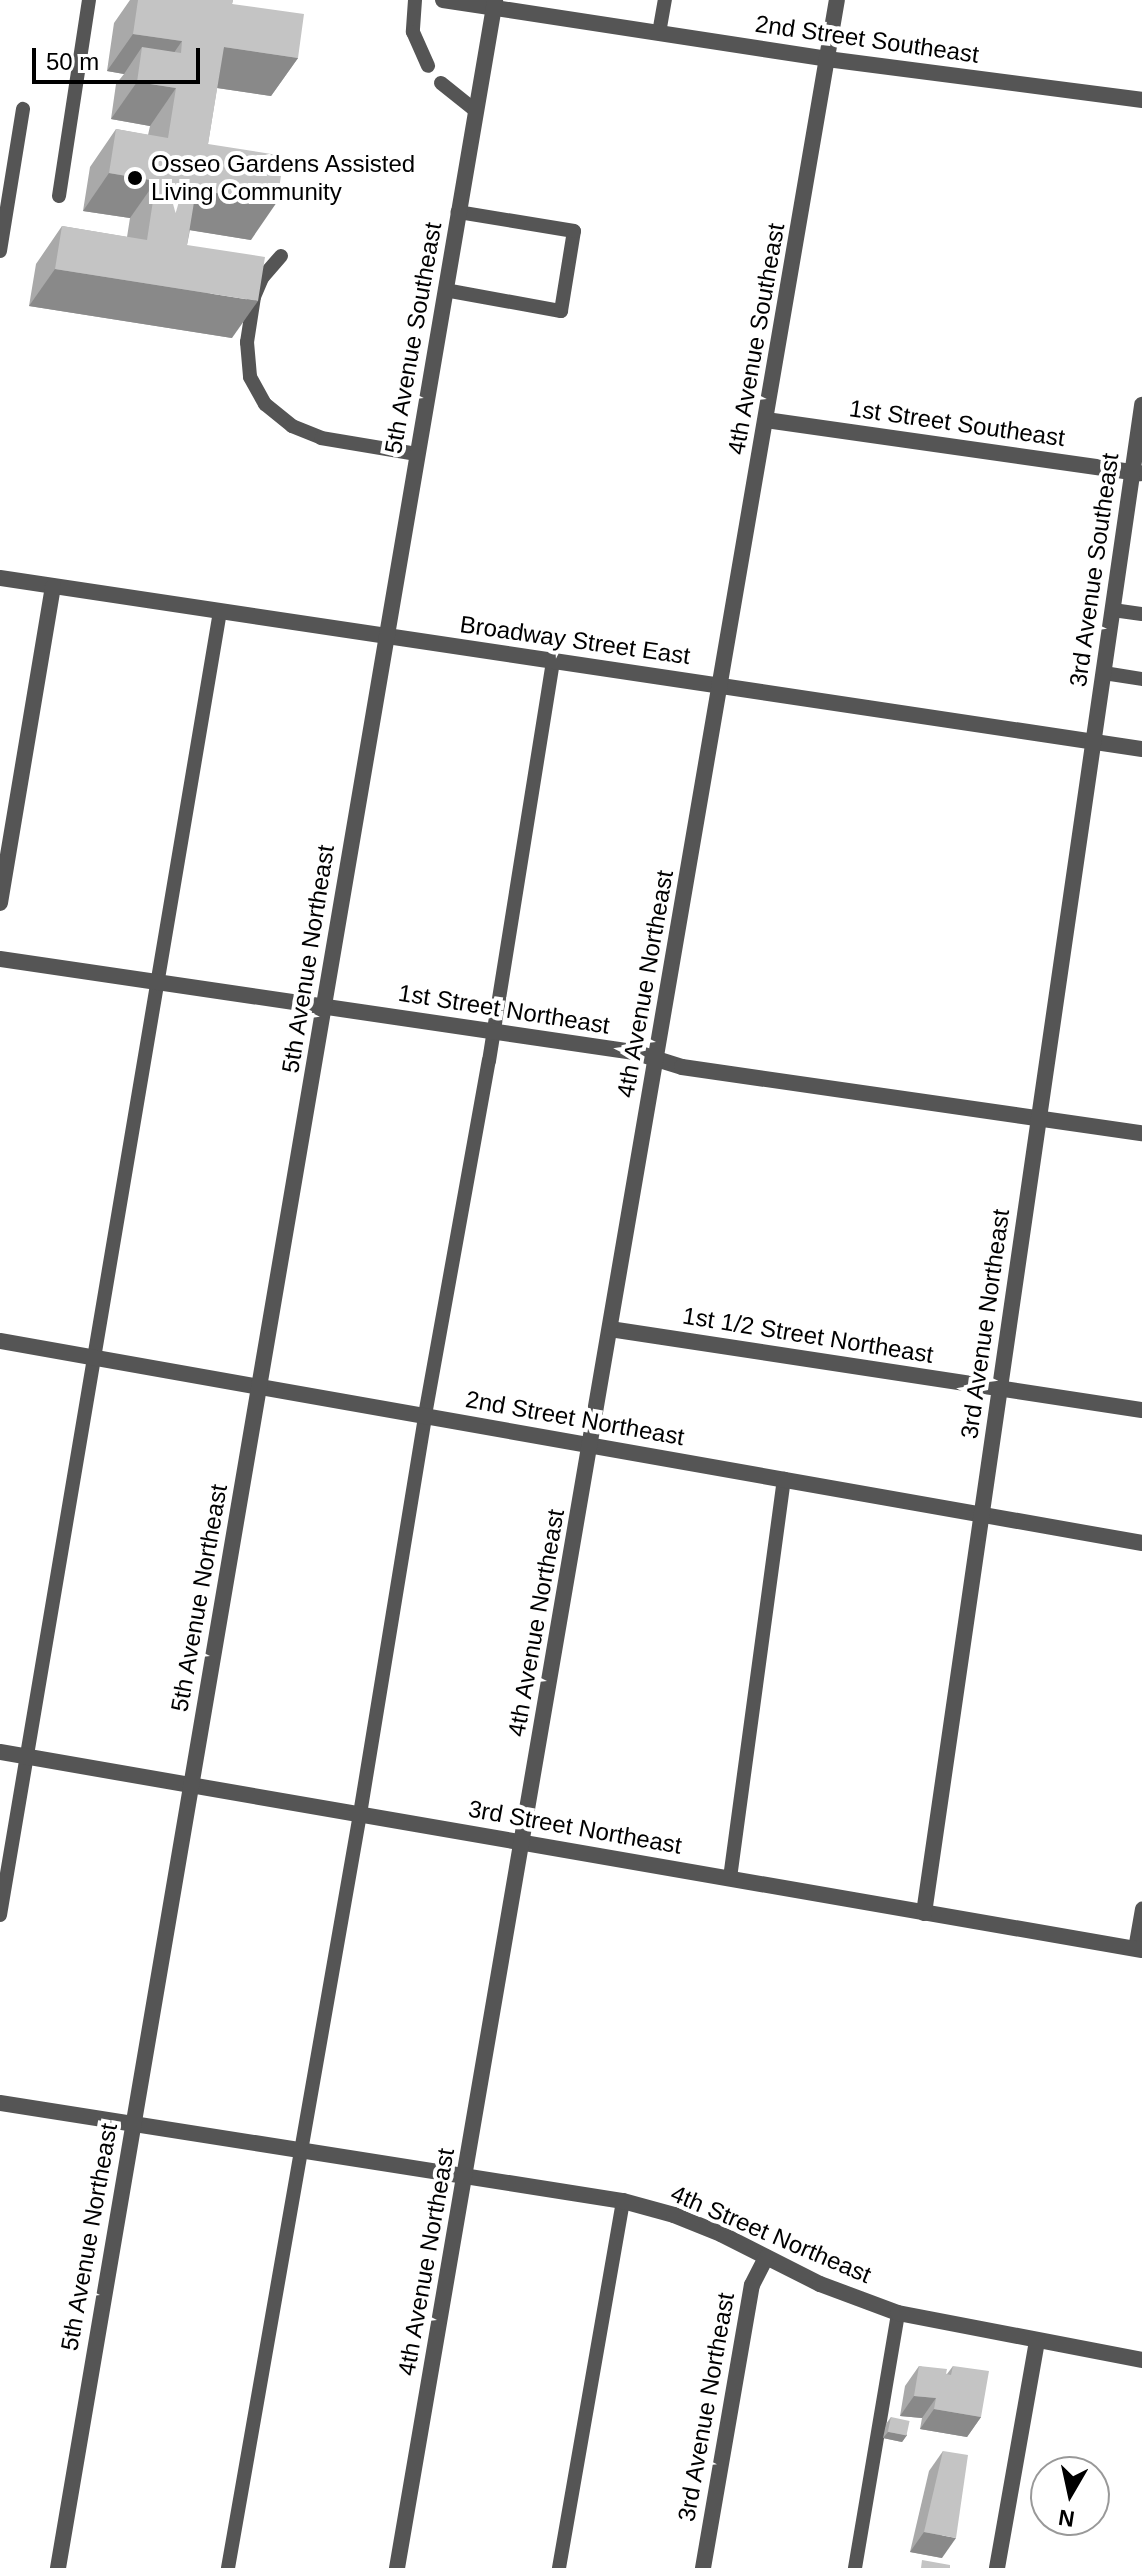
<!DOCTYPE html>
<html>
<head>
<meta charset="utf-8">
<style>
  body { margin:0 }
  #map { position:relative; width:1142px; height:2568px; overflow:hidden; background:#fff; font-family:Helvetica,sans-serif }
  div>[style] { position:absolute }
  .lane>* { height:14px; margin:-7px; padding:0 7px; transform-origin:7px; border-radius:7px; background:#555 }
  .street>* { height:16px; margin:-8px; padding:0 8px; transform-origin:8px; border-radius:8px; background:#555 }
  .wall>* { inset:0; background:#a9a9a9 }
  .shaded-wall>* { inset:0; background:#898989 }
  .building>* { inset:0; background:#c4c4c4; transform-origin:0 0 }
  .dots>* { width:22px; height:22px; translate:-50% -50%; box-sizing:border-box; border:4px solid #fff; border-radius:50% }
  span { translate:-50% -50%; white-space:nowrap; text-align:center; line-height:1.15; -webkit-text-stroke:8px #fff; paint-order:stroke }
  .street-label { font-size:24px; color:#000 }
  .poi-label { font-size:24px; color:#000 }
  .left { translate:0 -50%; text-align:left }
  .north { position:absolute; left:1030px; top:2456px; width:80px; height:80px; box-sizing:border-box; background:#fff; border:2px solid #999; border-radius:50%; rotate:189deg; font-size:22px; font-weight:700; line-height:32px; text-align:center; color:#000 }
  .north::after { content:''; display:block; margin:auto; width:28px; height:36px; background:#000; clip-path:polygon(50% 0,100% 100%,50% 72%,0 100%) }
  .scale { position:absolute; left:32px; top:48px; width:168px; height:36px; box-sizing:border-box; border:4px solid #000; border-top:0; padding-left:10px; font-size:24px; line-height:28px; white-space:nowrap; color:#000; -webkit-text-stroke:6px #fff; paint-order:stroke }
</style>
</head>
<body>
<div id="map">
  <div class="lane">
    <i style="left:415px;top:0;width:32px;rotate:94deg"></i>
    <i style="left:413px;top:32px;width:37px;rotate:66deg"></i>
    <i style="left:659px;top:33px;width:34px;rotate:-80deg"></i>
    <i style="left:441px;top:83px;width:45px;rotate:38.7deg"></i>
    <i style="left:59px;top:196px;width:198px;rotate:-81.3deg"></i>
    <i style="left:0;top:251px;width:144px;rotate:-80.8deg"></i>
    <i style="left:281px;top:256px;width:29px;rotate:131deg"></i>
    <i style="left:262px;top:278px;width:21px;rotate:113deg"></i>
    <i style="left:254px;top:297px;width:46px;rotate:98.8deg"></i>
    <i style="left:247px;top:342px;width:35px;rotate:85deg"></i>
    <i style="left:250px;top:377px;width:31px;rotate:61deg"></i>
    <i style="left:265px;top:404px;width:35px;rotate:39deg"></i>
    <i style="left:292px;top:426px;width:31px;rotate:22deg"></i>
    <i style="left:321px;top:438px;width:97px;rotate:9.5deg"></i>
    <i style="left:445px;top:290px;width:118px;rotate:10.3deg"></i>
    <i style="left:561px;top:311px;width:81px;rotate:-80.8deg"></i>
    <i style="left:574px;top:231px;width:118px;rotate:-170.7deg"></i>
    <i style="left:1113px;top:610px;width:29px;rotate:8deg"></i>
    <i style="left:1104px;top:673px;width:38px;rotate:9deg"></i>
    <i style="left:730px;top:1878px;width:403px;rotate:-82.3deg"></i>
    <i style="left:0;top:1915px;width:1322px;rotate:-80.42deg"></i>
    <i style="left:1135px;top:1949px;width:41px;rotate:-80.1deg"></i>
    <i style="left:228px;top:2568px;width:765px;rotate:-80.07deg"></i>
    <i style="left:360px;top:1814px;width:404px;rotate:-80.7deg"></i>
    <i style="left:425px;top:1415px;width:360px;rotate:-79.8deg"></i>
    <i style="left:489px;top:1061px;width:405px;rotate:-80.9deg"></i>
    <i style="left:559px;top:2568px;width:373px;rotate:-80.1deg"></i>
    <i style="left:855px;top:2568px;width:259px;rotate:-80.4deg"></i>
  </div>
  <div class="street">
    <i style="left:443px;top:0;width:389px;rotate:8.7deg"></i>
    <i style="left:827px;top:59px;width:318px;rotate:7.4deg"></i>
    <i style="left:766px;top:420px;width:378px;rotate:8.1deg"></i>
    <i style="left:0;top:578px;width:1155px;rotate:8.52deg"></i>
    <i style="left:0;top:903px;width:321px;rotate:-80.5deg"></i>
    <i style="left:0;top:959px;width:641px;rotate:8.35deg"></i>
    <i style="left:634px;top:1052px;width:50px;rotate:17.4deg"></i>
    <i style="left:682px;top:1067px;width:465px;rotate:8.2deg"></i>
    <i style="left:610px;top:1329px;width:538px;rotate:8.66deg"></i>
    <i style="left:0;top:1341px;width:1160px;rotate:10.03deg"></i>
    <i style="left:0;top:1752px;width:1159px;rotate:9.84deg"></i>
    <i style="left:924px;top:1913px;width:1524px;rotate:-81.77deg"></i>
    <i style="left:0;top:2103px;width:631px;rotate:8.94deg"></i>
    <i style="left:623px;top:2201px;width:53px;rotate:15.4deg"></i>
    <i style="left:674px;top:2215px;width:51px;rotate:22deg"></i>
    <i style="left:721px;top:2234px;width:111px;rotate:26.8deg"></i>
    <i style="left:820px;top:2284px;width:83px;rotate:20.4deg"></i>
    <i style="left:898px;top:2313px;width:248px;rotate:10.9deg"></i>
    <i style="left:58px;top:2568px;width:2605px;rotate:-80.34deg"></i>
    <i style="left:397px;top:2568px;width:2605px;rotate:-80.28deg"></i>
    <i style="left:703px;top:2568px;width:287px;rotate:-80.2deg"></i>
    <i style="left:752px;top:2285px;width:31px;rotate:-63deg"></i>
    <i style="left:997px;top:2568px;width:230px;rotate:-80deg"></i>
  </div>
  <div class="wall">
    <i style="clip-path:polygon(130px 0,233px 0,232px 4px,298px 58px,271px 96px,217px 88px,208px 144px,251px 240px,190px 230px,187px 245px,232px 338px,29px 306px,36px 264px,62px 226px,127px 237px,130px 218px,83px 211px,90px 167px,116px 129px,148px 135px,150px 126px,111px 119px,116px 84px,124px 74px,107px 71px,114px 23px)"></i>
    <i style="clip-path:polygon(919px 2366px,947px 2374px,953px 2366px,981px 2417px,967px 2437px,920px 2429px,922px 2418px,900px 2416px,905px 2386px)"></i>
    <i style="clip-path:polygon(891px 2417px,907px 2435px,902px 2442px,883px 2438px,886px 2424px)"></i>
    <i style="clip-path:polygon(943px 2451px,942px 2558px,910px 2552px,929px 2471px)"></i>
  </div>
  <div class="shaded-wall">
    <i style="clip-path:polygon(133px 34px,182px 41px,156px 79px,142px 47px,124px 74px,107px 71px)"></i>
    <i style="clip-path:polygon(224px 47px,298px 58px,271px 96px,197px 85px)"></i>
    <i style="clip-path:polygon(137px 82px,176px 88px,150px 126px,111px 119px)"></i>
    <i style="clip-path:polygon(109px 173px,156px 181px,130px 218px,83px 211px)"></i>
    <i style="clip-path:polygon(196px 190px,277px 202px,251px 240px,170px 227px)"></i>
    <i style="clip-path:polygon(55px 269px,258px 301px,232px 338px,29px 306px)"></i>
    <i style="clip-path:polygon(914px 2396px,936px 2398px,922px 2418px,900px 2416px)"></i>
    <i style="clip-path:polygon(934px 2409px,981px 2417px,967px 2437px,920px 2429px)"></i>
    <i style="clip-path:polygon(888px 2432px,907px 2435px,902px 2442px,883px 2438px)"></i>
    <i style="clip-path:polygon(924px 2532px,956px 2538px,942px 2558px,910px 2552px)"></i>
  </div>
  <div class="building">
    <i style="clip-path:polygon(138px 0,233px 0,232px 4px,304px 14px,298px 58px,224px 47px,208px 144px,284px 156px,277px 202px,196px 190px,187px 245px,265px 257px,258px 301px,55px 269px,62px 226px,147px 240px,156px 181px,109px 173px,116px 129px,168px 138px,176px 88px,137px 82px,142px 47px,181px 53px,182px 41px,133px 34px)"></i>
    <i style="clip-path:polygon(919px 2366px,947px 2369px,946px 2374px,951px 2375px,953px 2366px,989px 2371px,981px 2417px,934px 2409px,936px 2398px,914px 2396px)"></i>
    <i style="left:891px;top:2417px;width:19px;height:15px;rotate:12deg"></i>
    <i style="clip-path:polygon(943px 2451px,968px 2455px,956px 2538px,924px 2532px)"></i>
    <i style="clip-path:polygon(922px 2560px,950px 2565px,950px 2568px,921px 2568px)"></i>
  </div>
  <div class="dots">
    <i style="left:135px;top:178px;background:#000"></i>
  </div>
  <div class="street-label">
    <span style="left:867px;top:39px;rotate:8deg">2nd Street Southeast</span>
    <span style="left:413px;top:338px;rotate:-80deg">5th Avenue Southeast</span>
    <span style="left:756px;top:339px;rotate:-80deg">4th Avenue Southeast</span>
    <span style="left:957px;top:423px;rotate:8deg">1st Street Southeast</span>
    <span style="left:1094px;top:570px;rotate:-82deg">3rd Avenue Southeast</span>
    <span style="left:575px;top:640px;rotate:8deg">Broadway Street East</span>
    <span style="left:308px;top:959px;rotate:-81deg">5th Avenue Northeast</span>
    <span style="left:645px;top:984px;rotate:-80deg">4th Avenue Northeast</span>
    <span style="left:504px;top:1009px;rotate:9deg">1st Street Northeast</span>
    <span style="left:985px;top:1324px;rotate:-82deg">3rd Avenue Northeast</span>
    <span style="left:808px;top:1335px;rotate:9deg">1st 1/2 Street Northeast</span>
    <span style="left:575px;top:1418px;rotate:10deg">2nd Street Northeast</span>
    <span style="left:199px;top:1598px;rotate:-80deg">5th Avenue Northeast</span>
    <span style="left:536px;top:1623px;rotate:-80deg">4th Avenue Northeast</span>
    <span style="left:575px;top:1827px;rotate:10deg">3rd Street Northeast</span>
    <span style="left:771px;top:2234px;rotate:23deg">4th Street Northeast</span>
    <span style="left:89px;top:2237px;rotate:-80deg">5th Avenue Northeast</span>
    <span style="left:426px;top:2262px;rotate:-80deg">4th Avenue Northeast</span>
    <span style="left:706px;top:2407px;rotate:-80deg">3rd Avenue Northeast</span>
  </div>
  <div class="poi-label">
    <span class="left" style="left:151px;top:178px">Osseo Gardens Assisted<br>Living Community</span>
  </div>
  <div class="north">N</div>
  <div class="scale">50 m</div>
</div>
</body>
</html>
